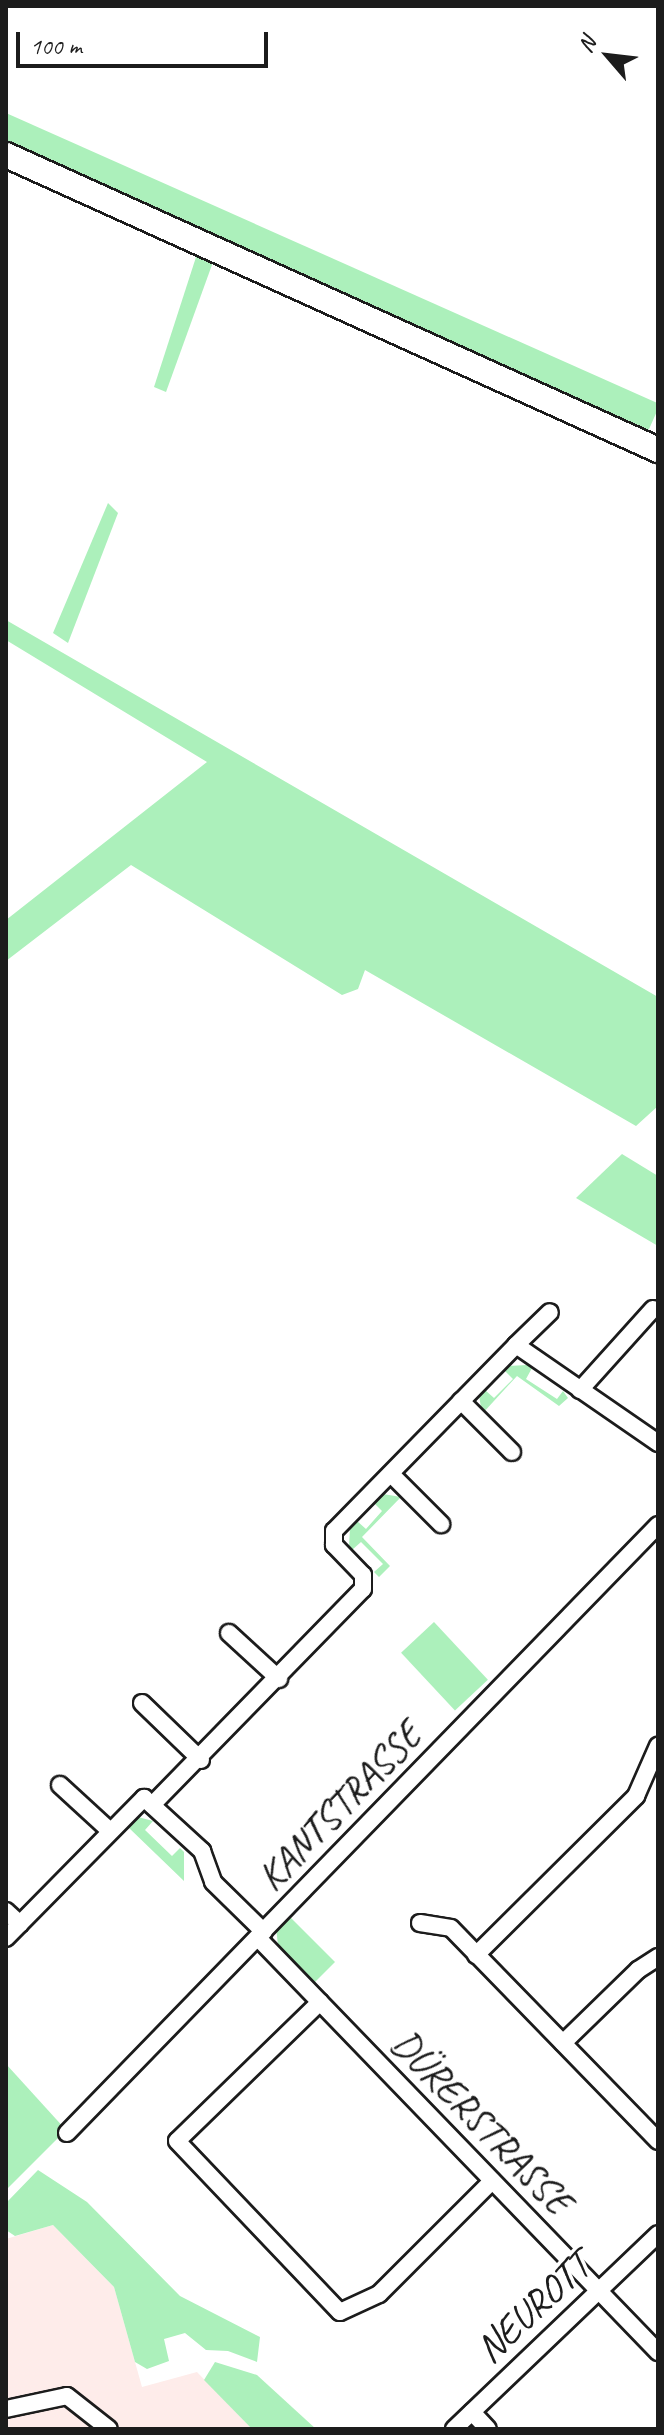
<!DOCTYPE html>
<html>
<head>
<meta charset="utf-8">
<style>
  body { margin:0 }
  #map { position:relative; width:664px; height:2435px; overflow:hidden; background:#fff; font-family:Caveat,sans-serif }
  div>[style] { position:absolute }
  .built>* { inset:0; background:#feecea }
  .green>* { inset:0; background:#acf0bb; transform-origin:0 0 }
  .roads { filter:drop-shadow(2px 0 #1c1c1c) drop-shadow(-2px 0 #1c1c1c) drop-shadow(0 2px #1c1c1c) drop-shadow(0 -2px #1c1c1c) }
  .street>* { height:16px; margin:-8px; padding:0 8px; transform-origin:8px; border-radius:8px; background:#fff }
  .secondary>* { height:24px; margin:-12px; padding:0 12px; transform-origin:12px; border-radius:12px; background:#fff }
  span { translate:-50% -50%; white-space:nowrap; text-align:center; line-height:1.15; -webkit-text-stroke:7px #fff; paint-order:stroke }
  .street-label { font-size:40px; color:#1c1c1c }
  .frame { position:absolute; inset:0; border:8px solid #1c1c1c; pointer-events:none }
  .north { position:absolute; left:568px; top:16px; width:80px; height:80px; -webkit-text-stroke:6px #fff; paint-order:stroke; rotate:298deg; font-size:22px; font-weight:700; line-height:32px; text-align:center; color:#1c1c1c }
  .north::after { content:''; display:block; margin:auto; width:28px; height:36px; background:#1c1c1c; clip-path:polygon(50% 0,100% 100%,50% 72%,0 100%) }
  .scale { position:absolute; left:16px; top:32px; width:252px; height:36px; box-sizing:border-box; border:4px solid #1c1c1c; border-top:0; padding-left:10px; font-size:24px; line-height:28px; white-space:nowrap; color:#1c1c1c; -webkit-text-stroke:6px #fff; paint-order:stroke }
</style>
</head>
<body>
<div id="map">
  <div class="built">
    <i style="clip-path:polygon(53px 2225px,114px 2287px,142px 2387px,197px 2372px,252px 2429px,6px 2429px,6px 2239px)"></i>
  </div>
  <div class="green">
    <i style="left:6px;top:113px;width:716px;height:28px;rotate:24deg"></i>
    <i style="clip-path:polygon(197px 254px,213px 262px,166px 392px,154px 387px)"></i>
    <i style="clip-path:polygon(108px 503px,118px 513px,68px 643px,53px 633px)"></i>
    <i style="clip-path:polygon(6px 620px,658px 997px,658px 1106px,636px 1126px,365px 970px,358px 989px,342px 995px,131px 865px,6px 961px,6px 920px,207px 762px,6px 640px)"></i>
    <i style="clip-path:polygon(622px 1154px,658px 1176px,658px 1246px,576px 1198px)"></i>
    <i style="clip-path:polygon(527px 1365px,532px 1368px,526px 1379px,557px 1399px,563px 1391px,568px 1398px,559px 1406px,517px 1376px,482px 1414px,479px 1395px,485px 1390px,494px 1398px,513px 1379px,504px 1370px,508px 1366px)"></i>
    <i style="clip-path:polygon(383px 1494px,401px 1497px,362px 1537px,390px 1566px,379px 1577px,374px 1572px,383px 1564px,361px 1542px,352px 1550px,349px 1547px,350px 1528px,357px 1521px,366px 1529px,382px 1511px,374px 1503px)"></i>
    <i style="left:434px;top:1622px;width:79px;height:45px;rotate:47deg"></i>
    <i style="clip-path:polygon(138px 1817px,153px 1821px,145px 1830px,172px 1856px,180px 1848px,184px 1852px,184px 1881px,128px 1827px)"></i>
    <i style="clip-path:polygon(288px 1915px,335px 1962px,315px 1982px,278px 1946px,276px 1926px)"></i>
    <i style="clip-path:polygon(6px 2064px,66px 2130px,6px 2190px)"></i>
    <i style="clip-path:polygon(38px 2170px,87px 2202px,180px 2296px,260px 2337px,257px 2362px,228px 2351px,206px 2350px,185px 2333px,164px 2339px,169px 2361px,147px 2369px,135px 2362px,114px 2287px,53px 2225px,15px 2236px,6px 2230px,6px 2203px)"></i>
    <i style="clip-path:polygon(215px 2362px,257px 2375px,316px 2429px,252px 2429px,204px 2380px)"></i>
  </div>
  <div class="roads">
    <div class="street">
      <i style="left:516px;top:1345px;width:47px;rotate:-44.1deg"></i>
      <i style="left:580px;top:1390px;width:109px;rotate:-48deg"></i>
      <i style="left:461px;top:1401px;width:72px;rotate:45deg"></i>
      <i style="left:391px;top:1474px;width:71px;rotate:45deg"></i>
      <i style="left:229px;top:1633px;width:68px;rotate:42.6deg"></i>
      <i style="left:142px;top:1703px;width:82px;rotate:44deg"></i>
      <i style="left:60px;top:1785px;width:68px;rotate:42.6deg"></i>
      <i style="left:152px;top:1805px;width:302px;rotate:-45.7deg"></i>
      <i style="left:363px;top:1589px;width:14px;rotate:-90deg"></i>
      <i style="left:363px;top:1575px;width:42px;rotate:-134deg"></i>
      <i style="left:334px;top:1545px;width:14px;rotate:-90deg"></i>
      <i style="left:334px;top:1531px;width:260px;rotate:-45.6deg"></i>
      <i style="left:516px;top:1345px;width:173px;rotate:34.6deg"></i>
      <i style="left:6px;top:1911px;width:19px;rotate:43deg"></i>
      <i style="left:420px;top:1923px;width:31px;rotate:9deg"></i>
      <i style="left:451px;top:1928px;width:297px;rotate:45.8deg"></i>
      <i style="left:6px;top:1938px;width:197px;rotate:-45.4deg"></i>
      <i style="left:144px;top:1798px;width:79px;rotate:42.4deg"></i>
      <i style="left:202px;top:1851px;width:33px;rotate:70deg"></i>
      <i style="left:213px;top:1882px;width:71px;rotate:44.4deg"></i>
      <i style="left:258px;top:1938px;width:576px;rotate:45.99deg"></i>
      <i style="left:476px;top:1955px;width:226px;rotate:-44.8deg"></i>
      <i style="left:636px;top:1796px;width:55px;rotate:-66.3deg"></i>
      <i style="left:320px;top:2002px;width:199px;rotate:135.8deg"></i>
      <i style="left:177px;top:2141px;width:236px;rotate:46.4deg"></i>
      <i style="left:340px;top:2312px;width:43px;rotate:-24.8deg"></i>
      <i style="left:379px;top:2294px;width:160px;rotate:-45deg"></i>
      <i style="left:563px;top:2043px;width:105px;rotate:-44.2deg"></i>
      <i style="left:638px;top:1970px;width:24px;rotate:-33deg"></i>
      <i style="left:67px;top:2133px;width:848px;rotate:-45.81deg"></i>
      <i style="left:6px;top:2409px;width:62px;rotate:-12deg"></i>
      <i style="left:67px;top:2396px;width:53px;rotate:38.2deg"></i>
      <i style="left:472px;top:2412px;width:23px;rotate:47deg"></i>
      <i style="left:454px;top:2429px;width:282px;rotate:-43.7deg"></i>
    </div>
    <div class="secondary">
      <i style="left:6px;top:155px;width:716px;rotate:24.34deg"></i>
    </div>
  </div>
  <div class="street-label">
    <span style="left:339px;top:1806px;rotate:-46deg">KANTSTRASSE</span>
    <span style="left:482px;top:2122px;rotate:46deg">DÜRERSTRASSE</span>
    <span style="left:533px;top:2307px;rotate:-43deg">NEUROTT</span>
  </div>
  <div class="frame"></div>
  <div class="north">N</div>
  <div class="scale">100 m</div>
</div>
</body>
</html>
